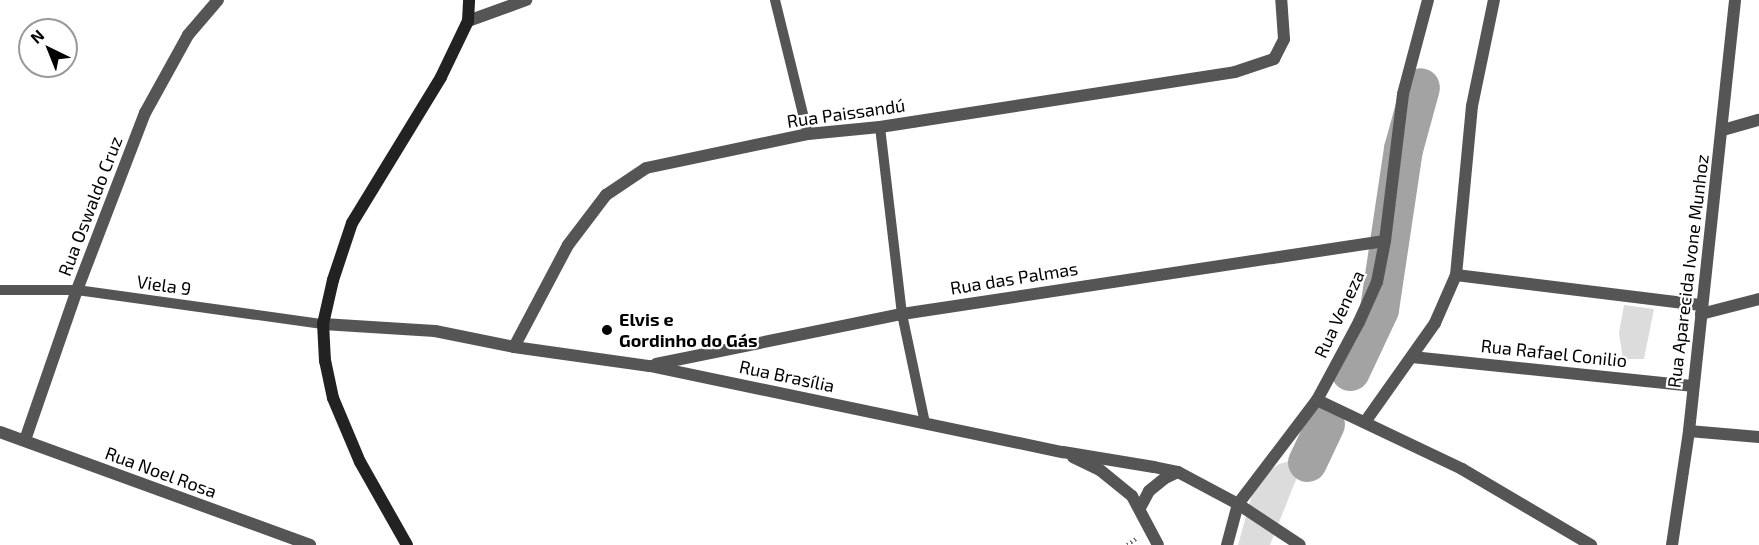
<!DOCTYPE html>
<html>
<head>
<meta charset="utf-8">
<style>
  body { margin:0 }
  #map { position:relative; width:1759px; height:545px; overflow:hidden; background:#fff; font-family:"Exo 2",sans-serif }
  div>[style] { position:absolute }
  .green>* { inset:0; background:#dcdcdc }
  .river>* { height:39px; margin:-19.5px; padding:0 19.5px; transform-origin:19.5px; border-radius:19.5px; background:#a3a3a3 }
  .path>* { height:4px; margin-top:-2px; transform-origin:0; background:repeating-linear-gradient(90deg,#777 0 1.5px,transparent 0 4.5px) }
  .service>* { height:10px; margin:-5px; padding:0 5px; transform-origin:5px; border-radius:5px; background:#555 }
  .minor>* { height:12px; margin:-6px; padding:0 6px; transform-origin:6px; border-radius:6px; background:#555 }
  .secondary>* { height:12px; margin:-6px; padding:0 6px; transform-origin:6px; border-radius:6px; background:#222 }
  .dots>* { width:16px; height:16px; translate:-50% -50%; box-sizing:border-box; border:3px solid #fff; border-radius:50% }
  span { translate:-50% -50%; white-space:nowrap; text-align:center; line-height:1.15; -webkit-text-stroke:4.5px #fff; paint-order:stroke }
  .street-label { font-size:18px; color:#000 }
  .poi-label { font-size:18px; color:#000; font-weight:700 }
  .left { translate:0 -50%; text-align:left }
  .north { position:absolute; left:18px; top:18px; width:60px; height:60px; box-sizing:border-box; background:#fff; border:2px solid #999; border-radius:50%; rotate:317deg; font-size:16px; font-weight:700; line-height:24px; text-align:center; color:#000 }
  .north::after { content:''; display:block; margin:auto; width:21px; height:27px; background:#000; clip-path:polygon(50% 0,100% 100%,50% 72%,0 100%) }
</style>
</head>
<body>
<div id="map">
  <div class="green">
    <i style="clip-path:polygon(1624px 305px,1654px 309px,1644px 359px,1623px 359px,1619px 333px)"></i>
    <i style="clip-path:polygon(1305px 457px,1270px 545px,1238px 545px,1256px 480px,1279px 464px)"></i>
  </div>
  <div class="river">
    <i style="left:1350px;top:371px;width:68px;rotate:-64.9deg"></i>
    <i style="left:1379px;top:309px;width:162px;rotate:-81.5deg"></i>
    <i style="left:1403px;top:149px;width:64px;rotate:-74.7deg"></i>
    <i style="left:1307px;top:462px;width:42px;rotate:-64.7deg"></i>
  </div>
  <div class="path">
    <i style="left:1127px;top:545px;width:11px;rotate:-34deg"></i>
  </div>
  <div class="service">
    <i style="left:775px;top:0;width:138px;rotate:76.2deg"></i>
    <i style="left:880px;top:127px;width:188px;rotate:83.3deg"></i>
    <i style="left:902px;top:314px;width:111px;rotate:78.1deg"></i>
    <i style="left:0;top:290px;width:77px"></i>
    <i style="left:77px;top:290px;width:248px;rotate:7.9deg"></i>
  </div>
  <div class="minor">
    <i style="left:468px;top:21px;width:62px;rotate:-19.9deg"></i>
    <i style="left:1723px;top:130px;width:37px;rotate:-16deg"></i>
    <i style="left:1456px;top:275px;width:248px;rotate:7deg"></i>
    <i style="left:1701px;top:314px;width:60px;rotate:-14.5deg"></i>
    <i style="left:323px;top:324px;width:112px;rotate:3.6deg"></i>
    <i style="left:435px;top:331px;width:81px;rotate:11.4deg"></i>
    <i style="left:514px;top:347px;width:137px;rotate:8deg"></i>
    <i style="left:650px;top:366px;width:422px;rotate:11.8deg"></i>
    <i style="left:1063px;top:452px;width:92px;rotate:9.4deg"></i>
    <i style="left:1154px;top:467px;width:25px;rotate:12deg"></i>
    <i style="left:1178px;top:472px;width:68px;rotate:28.1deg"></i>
    <i style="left:1238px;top:504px;width:74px;rotate:33.5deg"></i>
    <i style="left:514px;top:347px;width:115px;rotate:-62.1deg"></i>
    <i style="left:568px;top:245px;width:63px;rotate:-52.8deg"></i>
    <i style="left:606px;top:195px;width:48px;rotate:-34deg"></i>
    <i style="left:646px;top:168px;width:166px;rotate:-11.9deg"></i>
    <i style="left:808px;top:134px;width:72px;rotate:-5.6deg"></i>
    <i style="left:880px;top:127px;width:359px;rotate:-8.8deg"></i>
    <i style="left:1235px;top:72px;width:41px;rotate:-18.4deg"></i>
    <i style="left:1274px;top:59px;width:22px;rotate:-63deg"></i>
    <i style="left:1284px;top:39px;width:39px;rotate:-94deg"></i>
    <i style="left:1412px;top:357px;width:281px;rotate:5.9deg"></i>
    <i style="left:656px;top:364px;width:251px;rotate:-11.5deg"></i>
    <i style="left:902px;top:314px;width:488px;rotate:-8.6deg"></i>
    <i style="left:1317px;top:400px;width:161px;rotate:25.4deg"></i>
    <i style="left:1462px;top:469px;width:150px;rotate:30.5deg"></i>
    <i style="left:1365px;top:422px;width:121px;rotate:-54.7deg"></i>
    <i style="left:1435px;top:323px;width:52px;rotate:-66.4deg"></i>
    <i style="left:1456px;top:275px;width:170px;rotate:-84.6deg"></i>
    <i style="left:1472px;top:106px;width:108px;rotate:-78.3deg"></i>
    <i style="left:1689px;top:431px;width:70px;rotate:4.9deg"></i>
    <i style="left:0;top:432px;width:330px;rotate:20deg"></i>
    <i style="left:25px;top:440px;width:159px;rotate:-70.9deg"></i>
    <i style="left:77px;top:290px;width:190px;rotate:-69deg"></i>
    <i style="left:145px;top:113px;width:89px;rotate:-61.1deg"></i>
    <i style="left:188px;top:35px;width:46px;rotate:-49.4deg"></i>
    <i style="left:1073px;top:457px;width:30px;rotate:26deg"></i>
    <i style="left:1100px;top:470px;width:41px;rotate:39.1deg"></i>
    <i style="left:1132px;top:496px;width:55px;rotate:62deg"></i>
    <i style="left:1140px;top:508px;width:19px;rotate:-62deg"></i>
    <i style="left:1149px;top:491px;width:21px;rotate:-39deg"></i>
    <i style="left:1165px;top:478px;width:14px;rotate:-25deg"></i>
    <i style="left:1227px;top:545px;width:42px;rotate:-75deg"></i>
    <i style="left:1238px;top:504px;width:131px;rotate:-52.8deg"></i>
    <i style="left:1317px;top:400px;width:89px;rotate:-61.7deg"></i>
    <i style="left:1359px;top:322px;width:44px;rotate:-65.8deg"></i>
    <i style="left:1377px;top:282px;width:42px;rotate:-79deg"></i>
    <i style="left:1385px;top:241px;width:148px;rotate:-83deg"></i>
    <i style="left:1403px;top:94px;width:97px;rotate:-75.1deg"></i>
    <i style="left:1672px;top:545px;width:115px;rotate:-81.5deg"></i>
    <i style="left:1689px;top:431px;width:433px;rotate:-83.9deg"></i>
  </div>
  <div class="secondary">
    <i style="left:407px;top:545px;width:95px;rotate:-119.5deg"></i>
    <i style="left:360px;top:462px;width:69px;rotate:-112.9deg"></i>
    <i style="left:333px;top:398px;width:38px;rotate:-102deg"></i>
    <i style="left:325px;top:361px;width:37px;rotate:-93deg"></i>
    <i style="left:323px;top:324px;width:45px;rotate:-77.2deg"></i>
    <i style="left:333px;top:280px;width:60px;rotate:-71.6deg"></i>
    <i style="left:352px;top:223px;width:171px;rotate:-58.6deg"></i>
    <i style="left:441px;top:77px;width:62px;rotate:-64.3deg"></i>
    <i style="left:468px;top:21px;width:21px;rotate:-87deg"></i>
  </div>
  <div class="dots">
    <i style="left:607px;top:330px;background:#000"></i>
  </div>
  <div class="street-label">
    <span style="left:846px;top:113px;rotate:-8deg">Rua Paissandú</span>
    <span style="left:90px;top:206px;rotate:-69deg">Rua Oswaldo Cruz</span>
    <span style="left:1688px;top:271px;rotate:-83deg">Rua Aparecida Ivone Munhoz</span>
    <span style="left:1014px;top:278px;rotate:-9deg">Rua das Palmas</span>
    <span style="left:164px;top:285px;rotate:8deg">Viela 9</span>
    <span style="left:1339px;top:314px;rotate:-65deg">Rua Veneza</span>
    <span style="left:1554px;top:353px;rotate:6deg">Rua Rafael Conilio</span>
    <span style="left:787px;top:376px;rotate:12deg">Rua Brasília</span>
    <span style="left:161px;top:472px;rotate:20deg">Rua Noel Rosa</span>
  </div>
  <div class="poi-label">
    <span class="left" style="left:619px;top:330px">Elvis e<br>Gordinho do Gás</span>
  </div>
  <div class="north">N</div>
</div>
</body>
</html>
